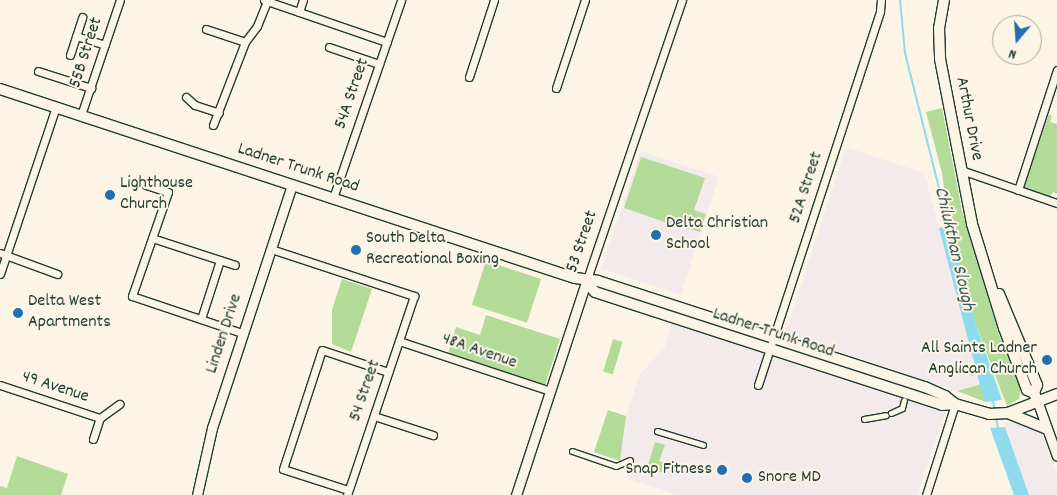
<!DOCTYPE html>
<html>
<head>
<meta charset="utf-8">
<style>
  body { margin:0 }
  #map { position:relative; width:1057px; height:495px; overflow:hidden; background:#fcf5e5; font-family:Dekko,sans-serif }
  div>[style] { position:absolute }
  .built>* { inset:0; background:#f2eaeb; transform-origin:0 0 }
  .green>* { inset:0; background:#b3db98; transform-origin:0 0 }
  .water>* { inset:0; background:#8ddbec }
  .stream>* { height:2px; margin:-1px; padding:0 1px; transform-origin:1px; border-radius:1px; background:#8ddbec }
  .roads { filter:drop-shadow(1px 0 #1f3d34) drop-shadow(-1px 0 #1f3d34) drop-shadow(0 1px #1f3d34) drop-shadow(0 -1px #1f3d34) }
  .pedestrian>* { height:5px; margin:-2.5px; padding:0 2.5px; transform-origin:2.5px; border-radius:2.5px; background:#fcf5e5 }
  .minor>* { height:7px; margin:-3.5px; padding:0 3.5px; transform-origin:3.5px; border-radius:3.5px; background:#fcf5e5 }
  .tertiary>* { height:9px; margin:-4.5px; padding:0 4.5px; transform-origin:4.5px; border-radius:4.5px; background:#fcf5e5 }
  .secondary>* { height:10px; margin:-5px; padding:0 5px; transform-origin:5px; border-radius:5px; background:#fcf5e5 }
  .dots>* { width:14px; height:14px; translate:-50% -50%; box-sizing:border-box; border:2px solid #fcf5e5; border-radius:50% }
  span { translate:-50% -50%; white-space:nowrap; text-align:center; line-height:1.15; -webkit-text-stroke:4px #fcf5e5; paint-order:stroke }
  .street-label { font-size:18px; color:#1f3d34 }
  .poi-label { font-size:18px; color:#1f3d34 }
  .left { translate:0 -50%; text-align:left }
  .right { translate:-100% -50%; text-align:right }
  .water-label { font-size:19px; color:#355d59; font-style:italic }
  .north { position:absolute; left:992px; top:15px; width:50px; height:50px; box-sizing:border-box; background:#fcf5e5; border:1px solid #a4ab9e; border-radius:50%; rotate:198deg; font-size:14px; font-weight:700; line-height:20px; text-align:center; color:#1f3d34 }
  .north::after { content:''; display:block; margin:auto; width:18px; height:22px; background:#1f6fb2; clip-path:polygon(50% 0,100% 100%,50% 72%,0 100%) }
</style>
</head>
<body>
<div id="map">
  <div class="built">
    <i style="clip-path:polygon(846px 147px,924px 173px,982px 384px,957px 391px,785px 334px)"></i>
    <i style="left:640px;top:151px;width:83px;height:124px;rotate:18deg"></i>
    <i style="clip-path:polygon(672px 323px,946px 411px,917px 495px,677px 495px,628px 479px,620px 461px,626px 416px,640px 374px,664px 349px)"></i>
    <i style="clip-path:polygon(1010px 421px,1019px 421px,1040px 430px,1057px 477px,1057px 495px,1029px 495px,1004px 423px)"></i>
  </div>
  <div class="green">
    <i style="clip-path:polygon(942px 108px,962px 211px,999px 334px,1021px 389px,1019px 399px,1007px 406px,976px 325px,950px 234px,942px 173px,926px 112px)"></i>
    <i style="clip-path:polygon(1049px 114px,1052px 116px,1050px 122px,1057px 124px,1057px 194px,1053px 192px,1050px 197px,1027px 190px,1024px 185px)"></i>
    <i style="clip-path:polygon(641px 157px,705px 178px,694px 210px,706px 214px,700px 232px,690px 229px,692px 218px,688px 230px,624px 208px)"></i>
    <i style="left:486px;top:261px;width:58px;height:46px;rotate:18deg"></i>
    <i style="clip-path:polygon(342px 279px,372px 289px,351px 352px,332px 344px,332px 310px)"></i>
    <i style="clip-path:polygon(486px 315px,560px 339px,545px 385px,448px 353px,456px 327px,480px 335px)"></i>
    <i style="left:613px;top:339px;width:10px;height:34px;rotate:17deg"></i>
    <i style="clip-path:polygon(982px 384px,986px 402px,957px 391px)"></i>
    <i style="clip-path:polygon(608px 410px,626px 416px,620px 461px,594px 452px)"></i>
    <i style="clip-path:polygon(655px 442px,665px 445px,659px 461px,667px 464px,664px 473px,647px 468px)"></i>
    <i style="clip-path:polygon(17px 456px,68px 474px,61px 495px,0 495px,0 486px,7px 488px)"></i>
  </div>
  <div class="water">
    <i style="clip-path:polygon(949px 225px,976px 325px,1002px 400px,986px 402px,982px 393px,939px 228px)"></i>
    <i style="clip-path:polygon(1005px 427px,1029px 495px,1014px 495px,990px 428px)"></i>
  </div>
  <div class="stream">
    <i style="left:900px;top:0;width:53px;rotate:84.6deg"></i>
    <i style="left:905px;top:53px;width:147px;rotate:75.9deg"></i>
    <i style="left:941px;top:196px;width:32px;rotate:83deg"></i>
    <i style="left:993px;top:401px;width:10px;rotate:79deg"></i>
    <i style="left:996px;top:418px;width:10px;rotate:79deg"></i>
  </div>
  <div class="roads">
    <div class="pedestrian">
      <i style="left:891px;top:413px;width:12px;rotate:-24deg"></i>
      <i style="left:902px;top:408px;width:8px;rotate:-76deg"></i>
      <i style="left:864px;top:419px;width:22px;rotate:-10deg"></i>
      <i style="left:657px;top:431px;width:48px;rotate:16.9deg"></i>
      <i style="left:572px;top:451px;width:46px;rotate:18.8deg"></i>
      <i style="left:616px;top:466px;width:15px;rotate:-23deg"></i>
    </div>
    <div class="minor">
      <i style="left:264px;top:0;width:130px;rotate:18.9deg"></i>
      <i style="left:299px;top:12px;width:13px;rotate:-72deg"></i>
      <i style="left:206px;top:29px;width:41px;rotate:18.4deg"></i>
      <i style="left:76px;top:36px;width:30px;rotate:17deg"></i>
      <i style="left:329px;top:47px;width:53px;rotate:18.8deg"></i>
      <i style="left:70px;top:55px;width:40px;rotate:-72deg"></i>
      <i style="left:38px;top:71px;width:56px;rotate:17.8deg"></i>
      <i style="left:469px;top:77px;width:81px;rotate:-72deg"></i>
      <i style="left:556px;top:88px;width:93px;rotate:-71.8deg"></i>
      <i style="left:186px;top:97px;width:12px;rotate:42deg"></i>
      <i style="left:195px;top:105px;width:25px;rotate:18deg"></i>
      <i style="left:81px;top:115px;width:121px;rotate:-71.3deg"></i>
      <i style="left:213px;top:125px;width:89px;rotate:-68.9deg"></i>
      <i style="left:245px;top:42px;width:20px;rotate:-53deg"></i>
      <i style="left:257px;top:26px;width:27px;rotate:-68deg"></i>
      <i style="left:961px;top:170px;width:102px;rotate:19deg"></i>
      <i style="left:146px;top:185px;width:23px;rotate:18deg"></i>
      <i style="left:168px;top:192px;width:110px;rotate:109.1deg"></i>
      <i style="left:132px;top:296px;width:116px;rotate:18.6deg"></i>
      <i style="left:1018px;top:190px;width:126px;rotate:-72deg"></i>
      <i style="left:333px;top:198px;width:209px;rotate:-71deg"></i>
      <i style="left:152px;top:238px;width:87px;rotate:18deg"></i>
      <i style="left:271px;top:249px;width:151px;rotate:18.2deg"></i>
      <i style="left:414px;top:296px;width:210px;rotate:108.6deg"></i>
      <i style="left:0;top:253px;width:61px;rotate:20.2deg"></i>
      <i style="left:0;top:274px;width:176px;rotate:-71.5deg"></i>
      <i style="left:586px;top:282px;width:298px;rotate:-71.2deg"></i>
      <i style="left:201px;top:319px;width:62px;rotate:-72.1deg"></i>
      <i style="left:399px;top:341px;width:159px;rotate:18.3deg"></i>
      <i style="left:0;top:385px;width:105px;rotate:18.3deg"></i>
      <i style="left:758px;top:385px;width:393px;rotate:-71.9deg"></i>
      <i style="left:880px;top:11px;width:11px;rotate:-85deg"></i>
      <i style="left:374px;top:416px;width:62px;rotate:17.9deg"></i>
      <i style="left:93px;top:439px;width:22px;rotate:-72deg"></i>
      <i style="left:100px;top:418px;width:24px;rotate:-36deg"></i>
      <i style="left:348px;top:490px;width:68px;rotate:-162.1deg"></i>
      <i style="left:283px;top:469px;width:125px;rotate:-71.9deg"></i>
      <i style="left:322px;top:350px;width:70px;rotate:18.4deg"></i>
      <i style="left:926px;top:495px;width:96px;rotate:-72.3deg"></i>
    </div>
    <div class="tertiary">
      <i style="left:1038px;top:403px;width:56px;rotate:70.3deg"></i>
      <i style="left:197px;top:495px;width:69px;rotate:-77.4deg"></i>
      <i style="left:212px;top:428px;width:256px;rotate:-71.8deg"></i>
      <i style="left:516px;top:495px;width:224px;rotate:-71.8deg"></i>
    </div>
    <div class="secondary">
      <i style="left:944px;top:0;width:28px;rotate:100deg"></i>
      <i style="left:939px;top:28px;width:31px;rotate:88deg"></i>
      <i style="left:940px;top:59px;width:168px;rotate:79deg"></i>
      <i style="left:972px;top:224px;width:109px;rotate:72.9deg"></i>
      <i style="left:1004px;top:328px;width:66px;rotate:69.6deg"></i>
      <i style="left:1027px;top:390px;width:8px;rotate:23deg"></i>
      <i style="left:1034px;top:393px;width:11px;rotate:68deg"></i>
      <i style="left:0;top:89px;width:605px;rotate:18.2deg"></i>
      <i style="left:575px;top:278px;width:23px;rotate:7deg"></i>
      <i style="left:598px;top:281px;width:344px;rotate:18deg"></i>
      <i style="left:925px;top:387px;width:22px;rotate:24deg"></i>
      <i style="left:945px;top:396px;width:13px;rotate:39deg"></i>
      <i style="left:586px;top:282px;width:13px;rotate:48deg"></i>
      <i style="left:595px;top:292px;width:365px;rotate:18deg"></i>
      <i style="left:942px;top:405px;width:13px;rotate:-4deg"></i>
      <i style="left:955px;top:404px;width:35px;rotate:16deg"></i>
      <i style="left:989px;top:414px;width:19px;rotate:-3deg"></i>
      <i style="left:1008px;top:413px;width:53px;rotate:-21.2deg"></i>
      <i style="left:999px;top:294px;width:99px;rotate:67.3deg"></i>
      <i style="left:1037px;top:385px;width:9px;rotate:111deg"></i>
      <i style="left:1008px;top:413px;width:42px;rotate:22.3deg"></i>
    </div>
  </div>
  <div class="dots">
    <i style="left:110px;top:195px;background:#1f6fb2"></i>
    <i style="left:656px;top:235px;background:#1f6fb2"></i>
    <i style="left:356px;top:250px;background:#1f6fb2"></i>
    <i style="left:18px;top:313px;background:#1f6fb2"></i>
    <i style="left:1047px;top:360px;background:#1f6fb2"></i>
    <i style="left:722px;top:470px;background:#1f6fb2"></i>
    <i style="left:747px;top:478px;background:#1f6fb2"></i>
  </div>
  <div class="street-label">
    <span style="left:87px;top:53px;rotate:-72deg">55B Street</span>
    <span style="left:353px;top:94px;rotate:-71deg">54A Street</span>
    <span style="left:968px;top:119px;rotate:79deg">Arthur Drive</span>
    <span style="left:298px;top:169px;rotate:18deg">Ladner Trunk Road</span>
    <span style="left:807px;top:188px;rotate:-72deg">52A Street</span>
    <span style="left:583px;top:242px;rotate:-71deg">53 Street</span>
    <span style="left:225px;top:334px;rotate:-72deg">Linden Drive</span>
    <span style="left:773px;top:334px;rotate:18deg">Ladner Trunk Road</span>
    <span style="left:479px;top:352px;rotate:19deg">48A Avenue</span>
    <span style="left:55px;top:388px;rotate:18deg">49 Avenue</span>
    <span style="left:366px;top:391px;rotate:-71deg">54 Street</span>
  </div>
  <div class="poi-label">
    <span class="left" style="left:120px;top:195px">Lighthouse<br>Church</span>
    <span class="left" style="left:666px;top:235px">Delta Christian<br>School</span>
    <span class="left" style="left:366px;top:250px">South Delta<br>Recreational Boxing</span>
    <span class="left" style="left:28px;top:313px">Delta West<br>Apartments</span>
    <span class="right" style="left:1037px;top:360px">All Saints Ladner<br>Anglican Church</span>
    <span class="right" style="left:712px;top:470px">Snap Fitness</span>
    <span class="left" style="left:758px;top:478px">Snore MD</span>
  </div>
  <div class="water-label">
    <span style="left:953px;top:249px;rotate:77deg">Chilukthan Slough</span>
  </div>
  <div class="north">N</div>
</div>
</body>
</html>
